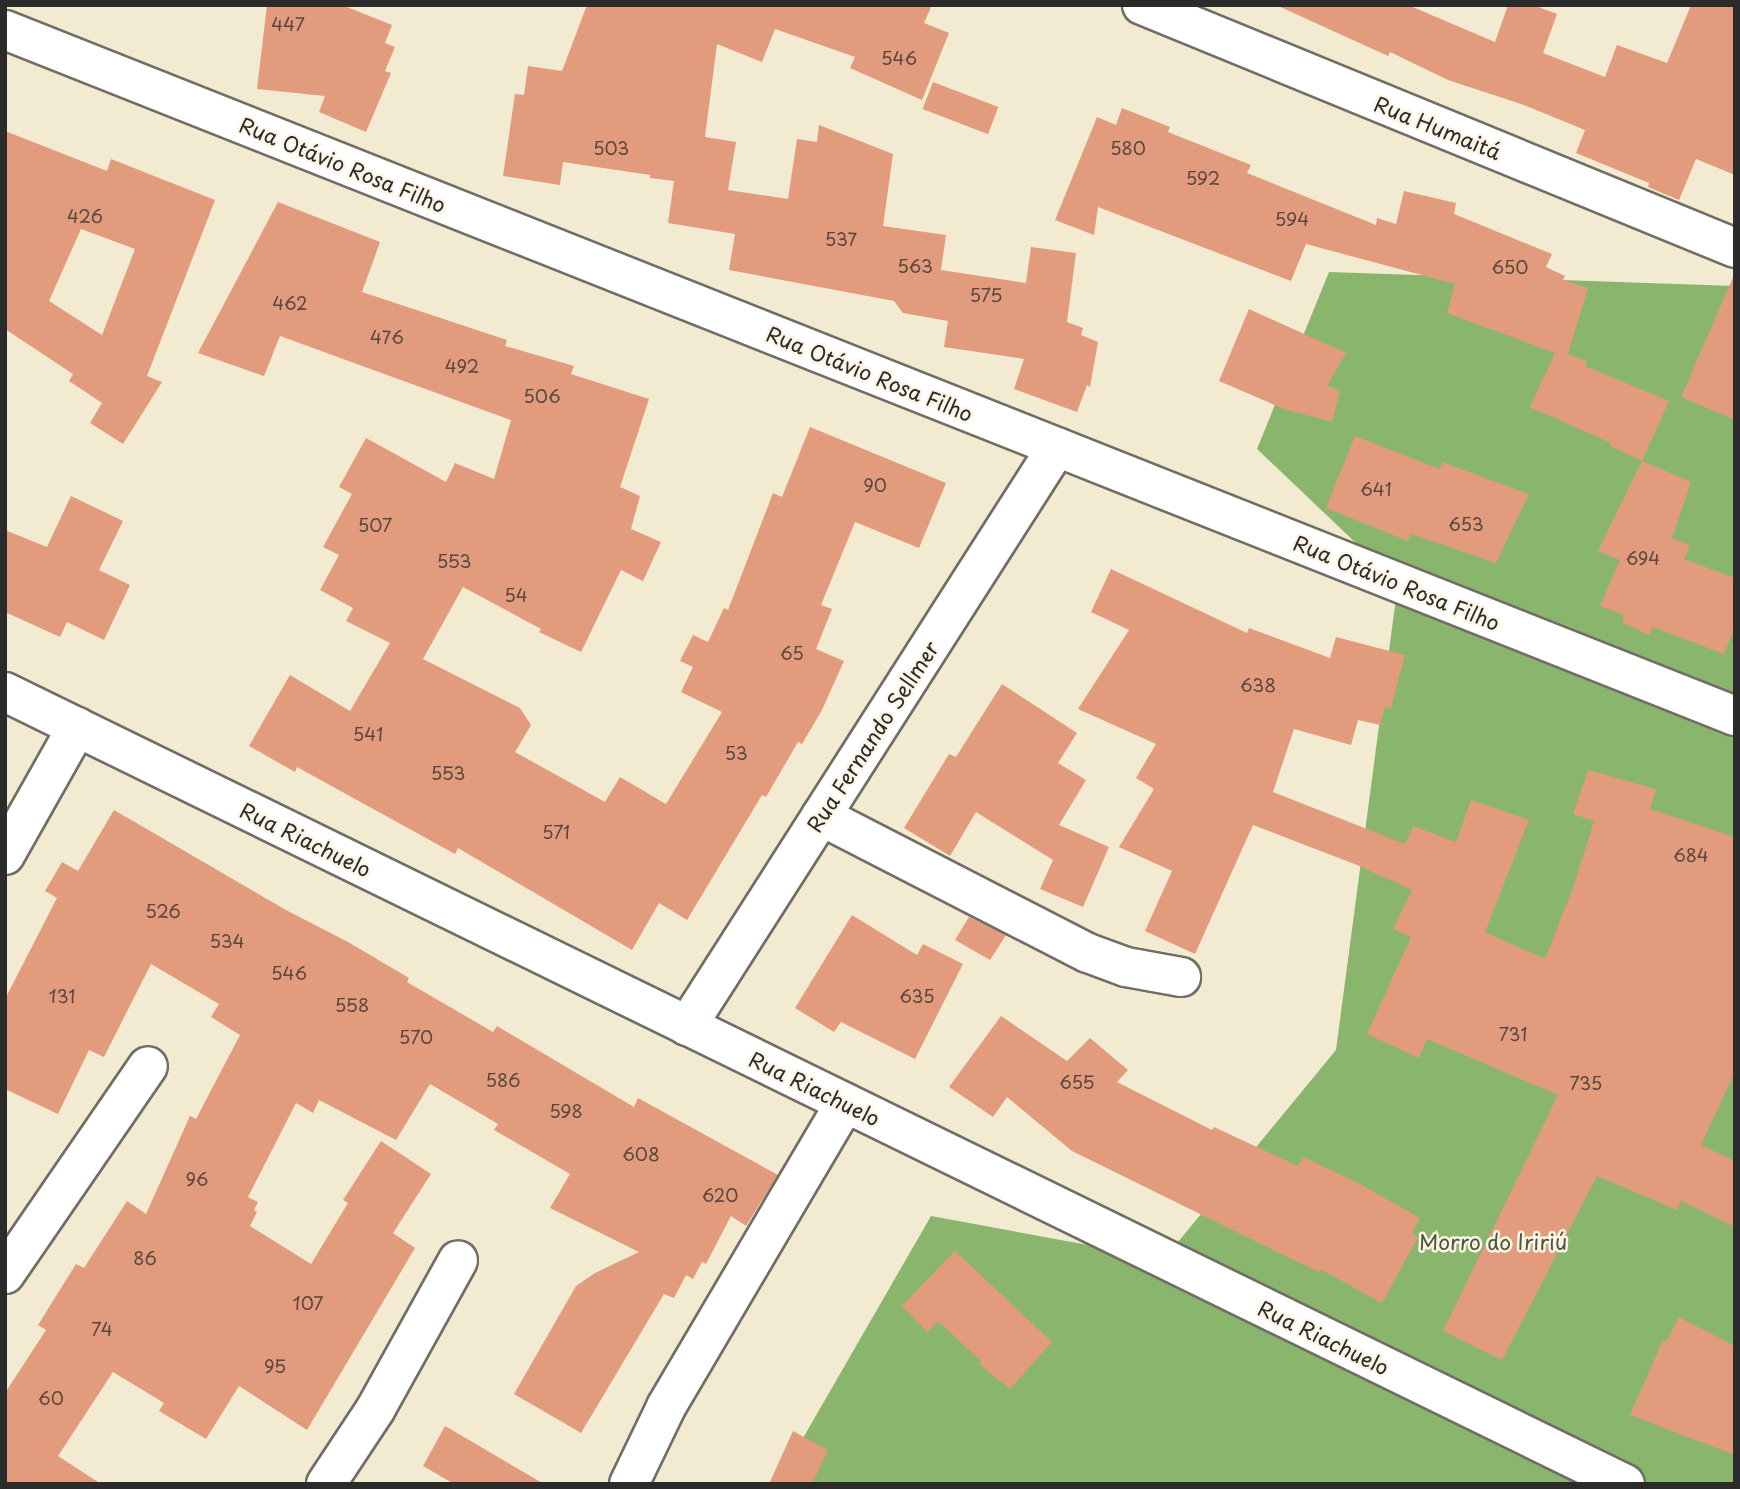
<!DOCTYPE html>
<html>
<head>
<meta charset="utf-8">
<style>
  body { margin:0 }
  #map { position:relative; width:1740px; height:1489px; overflow:hidden; background:#f2ebd1; font-family:"Playpen Sans",sans-serif }
  div>[style] { position:absolute }
  .forest>* { inset:0; background:#8ab56c }
  .building>* { inset:0; background:#e29c7d; transform-origin:0 0 }
  .roads { filter:drop-shadow(2px 0 #716e65) drop-shadow(-2px 0 #716e65) drop-shadow(0 2px #716e65) drop-shadow(0 -2px #716e65) }
  .minor>* { height:38px; margin:-19px; padding:0 19px; transform-origin:19px; border-radius:19px; background:#fff }
  span { translate:-50% -50%; white-space:nowrap; text-align:center; line-height:1.15; -webkit-text-stroke:5px #fcf5e5; paint-order:stroke }
  .number-label { font-size:18px; color:#594740 }
  .number-label span { -webkit-text-stroke-width:0 }
  .street-label { font-size:21px; color:#2b2b2b }
  .park-label { font-size:21px; color:#4c553f }
  .frame { position:absolute; inset:0; border:7px solid #2b2b2b; pointer-events:none }
</style>
</head>
<body>
<div id="map">
  <div class="forest">
    <i style="clip-path:polygon(1329px 272px,1735px 286px,1735px 1484px,798px 1484px,799px 1445px,931px 1216px,1164px 1259px,1336px 1050px,1398px 583px,1257px 449px)"></i>
  </div>
  <div class="building">
    <i style="clip-path:polygon(267px 5px,342px 5px,392px 25px,385px 43px,395px 47px,385px 71px,391px 73px,366px 132px,319px 112px,325px 96px,257px 89px)"></i>
    <i style="clip-path:polygon(587px 5px,932px 5px,924px 23px,949px 33px,922px 100px,850px 68px,855px 57px,775px 29px,762px 62px,717px 44px,705px 137px,736px 142px,728px 190px,788px 199px,797px 139px,817px 142px,819px 125px,893px 154px,883px 226px,946px 235px,941px 270px,1026px 283px,1031px 247px,1076px 253px,1067px 322px,1083px 328px,1081px 335px,1098px 342px,1090px 387px,1087px 385px,1077px 412px,1014px 389px,1024px 359px,944px 347px,948px 321px,903px 313px,894px 301px,729px 270px,735px 234px,668px 223px,674px 181px,650px 178px,650px 175px,563px 162px,560px 185px,503px 176px,515px 94px,524px 95px,528px 66px,562px 71px)"></i>
    <i style="clip-path:polygon(1276px 5px,1408px 5px,1495px 42px,1508px 5px,1533px 5px,1557px 14px,1543px 53px,1605px 77px,1617px 45px,1667px 63px,1691px 5px,1735px 5px,1735px 175px,1696px 159px,1679px 200px,1648px 187px,1649px 183px,1576px 153px,1585px 130px,1524px 105px,1448px 80px,1390px 52px,1388px 56px)"></i>
    <i style="left:933px;top:82px;width:70px;height:29px;rotate:21deg"></i>
    <i style="clip-path:polygon(1122px 108px,1170px 127px,1168px 132px,1251px 165px,1247px 173px,1376px 225px,1377px 218px,1396px 224px,1404px 191px,1456px 203px,1454px 214px,1552px 254px,1546px 267px,1565px 276px,1563px 280px,1588px 288px,1568px 354px,1587px 361px,1585px 366px,1669px 401px,1642px 461px,1610px 446px,1611px 443px,1530px 407px,1555px 353px,1447px 313px,1455px 284px,1306px 244px,1291px 281px,1098px 207px,1094px 235px,1055px 220px,1097px 117px,1116px 125px)"></i>
    <i style="clip-path:polygon(evenodd,5px 131px,107px 171px,111px 159px,215px 200px,147px 376px,162px 382px,123px 444px,90px 423px,102px 403px,69px 381px,73px 374px,5px 329px,5px 131px,81px 229px,135px 249px,102px 335px,49px 301px,81px 229px)"></i>
    <i style="clip-path:polygon(278px 202px,380px 242px,362px 292px,507px 340px,505px 346px,574px 366px,571px 374px,649px 399px,620px 487px,640px 496px,631px 529px,661px 542px,643px 581px,621px 570px,581px 652px,539px 632px,541px 629px,463px 587px,423px 659px,520px 708px,531px 725px,515px 752px,605px 802px,620px 777px,666px 804px,722px 712px,681px 692px,693px 667px,680px 661px,693px 635px,708px 642px,724px 608px,728px 610px,773px 493px,782px 497px,810px 427px,946px 483px,919px 548px,855px 522px,821px 605px,832px 609px,816px 649px,844px 661px,822px 710px,802px 744px,798px 742px,766px 797px,762px 795px,687px 920px,659px 903px,632px 950px,458px 848px,455px 854px,297px 767px,295px 772px,249px 746px,290px 675px,350px 711px,390px 643px,346px 621px,353px 608px,320px 590px,339px 555px,323px 547px,352px 494px,339px 487px,366px 438px,446px 482px,455px 463px,494px 479px,511px 420px,280px 336px,264px 376px,198px 353px)"></i>
    <i style="clip-path:polygon(1735px 273px,1735px 420px,1681px 397px)"></i>
    <i style="clip-path:polygon(1249px 309px,1346px 353px,1327px 386px,1340px 390px,1332px 422px,1284px 409px,1219px 381px)"></i>
    <i style="clip-path:polygon(1355px 436px,1440px 469px,1442px 462px,1529px 494px,1496px 563px,1411px 534px,1408px 541px,1326px 508px)"></i>
    <i style="clip-path:polygon(1642px 461px,1691px 482px,1672px 538px,1690px 546px,1684px 559px,1735px 578px,1735px 626px,1724px 654px,1653px 627px,1649px 635px,1622px 622px,1624px 615px,1600px 606px,1620px 560px,1598px 551px)"></i>
    <i style="clip-path:polygon(71px 496px,123px 521px,99px 570px,130px 585px,104px 640px,67px 622px,60px 637px,5px 612px,5px 530px,47px 547px)"></i>
    <i style="clip-path:polygon(1111px 569px,1247px 633px,1249px 628px,1330px 658px,1336px 637px,1405px 655px,1391px 708px,1385px 707px,1380px 725px,1358px 720px,1351px 745px,1294px 729px,1273px 792px,1405px 844px,1413px 826px,1456px 842px,1471px 800px,1529px 820px,1485px 932px,1545px 959px,1573px 888px,1594px 821px,1573px 814px,1588px 770px,1656px 789px,1650px 809px,1735px 837px,1735px 1072px,1701px 1145px,1735px 1161px,1735px 1227px,1681px 1201px,1677px 1210px,1597px 1176px,1502px 1360px,1443px 1331px,1558px 1095px,1427px 1039px,1419px 1058px,1367px 1034px,1411px 937px,1393px 929px,1412px 890px,1357px 865px,1253px 825px,1195px 954px,1145px 931px,1172px 871px,1119px 847px,1154px 789px,1136px 778px,1156px 744px,1078px 709px,1129px 630px,1091px 612px)"></i>
    <i style="clip-path:polygon(1002px 684px,1077px 733px,1058px 763px,1086px 780px,1059px 825px,1109px 847px,1083px 907px,1040px 889px,1053px 860px,976px 812px,950px 856px,904px 828px,949px 754px,956px 757px)"></i>
    <i style="clip-path:polygon(114px 810px,286px 910px,348px 942px,409px 978px,407px 982px,493px 1032px,497px 1026px,634px 1107px,638px 1098px,778px 1175px,746px 1226px,731px 1216px,706px 1264px,702px 1262px,693px 1279px,686px 1275px,674px 1298px,664px 1294px,581px 1433px,514px 1394px,576px 1286px,595px 1273px,639px 1252px,550px 1208px,570px 1174px,494px 1130px,498px 1124px,430px 1084px,396px 1140px,319px 1100px,313px 1113px,296px 1103px,248px 1197px,258px 1202px,254px 1210px,257px 1212px,250px 1226px,311px 1264px,348px 1203px,343px 1200px,381px 1141px,431px 1174px,393px 1233px,415px 1248px,307px 1430px,239px 1386px,206px 1439px,159px 1411px,164px 1403px,113px 1372px,58px 1456px,101px 1484px,5px 1484px,5px 1393px,46px 1330px,38px 1325px,76px 1264px,84px 1268px,127px 1201px,146px 1214px,190px 1116px,196px 1119px,240px 1035px,211px 1017px,219px 1004px,151px 964px,104px 1057px,89px 1050px,58px 1114px,5px 1089px,5px 999px,57px 898px,45px 891px,62px 862px,78px 871px)"></i>
    <i style="clip-path:polygon(852px 915px,917px 955px,923px 944px,963px 964px,915px 1059px,841px 1022px,834px 1032px,795px 1008px)"></i>
    <i style="clip-path:polygon(969px 917px,1006px 935px,990px 960px,955px 940px)"></i>
    <i style="clip-path:polygon(1001px 1016px,1067px 1061px,1090px 1038px,1128px 1070px,1117px 1082px,1212px 1130px,1214px 1127px,1298px 1166px,1303px 1157px,1360px 1184px,1420px 1218px,1412px 1233px,1418px 1237px,1382px 1303px,1320px 1269px,1319px 1272px,1263px 1245px,1072px 1151px,1007px 1097px,993px 1117px,949px 1087px)"></i>
    <i style="clip-path:polygon(955px 1251px,1052px 1342px,1010px 1389px,979px 1364px,981px 1361px,938px 1321px,927px 1332px,902px 1306px)"></i>
    <i style="clip-path:polygon(1679px 1317px,1735px 1346px,1735px 1455px,1630px 1415px,1663px 1340px,1666px 1342px)"></i>
    <i style="clip-path:polygon(445px 1426px,544px 1484px,454px 1484px,423px 1466px)"></i>
    <i style="clip-path:polygon(793px 1431px,828px 1450px,812px 1484px,769px 1484px)"></i>
  </div>
  <div class="roads">
    <div class="minor">
      <i style="left:1142px;top:5px;width:641px;rotate:22.28deg"></i>
      <i style="left:5px;top:30px;width:1861px;rotate:21.63deg"></i>
      <i style="left:5px;top:692px;width:1803px;rotate:26.05deg"></i>
      <i style="left:821px;top:816px;width:300px;rotate:27.2deg"></i>
      <i style="left:1088px;top:953px;width:40px;rotate:20.2deg"></i>
      <i style="left:1126px;top:967px;width:56px;rotate:10.3deg"></i>
      <i style="left:5px;top:855px;width:147px;rotate:-60.6deg"></i>
      <i style="left:687px;top:1026px;width:687px;rotate:-57.42deg"></i>
      <i style="left:5px;top:1274px;width:252px;rotate:-55.5deg"></i>
      <i style="left:326px;top:1484px;width:89px;rotate:-56.5deg"></i>
      <i style="left:375px;top:1410px;width:171px;rotate:-61deg"></i>
      <i style="left:629px;top:1484px;width:85px;rotate:-64.3deg"></i>
      <i style="left:666px;top:1407px;width:353px;rotate:-59.5deg"></i>
    </div>
  </div>
  <div class="number-label">
    <span style="left:288px;top:24px">447</span>
    <span style="left:899px;top:58px">546</span>
    <span style="left:611px;top:148px">503</span>
    <span style="left:1128px;top:148px">580</span>
    <span style="left:1203px;top:178px">592</span>
    <span style="left:85px;top:216px">426</span>
    <span style="left:1292px;top:219px">594</span>
    <span style="left:841px;top:239px">537</span>
    <span style="left:915px;top:266px">563</span>
    <span style="left:1510px;top:267px">650</span>
    <span style="left:986px;top:295px">575</span>
    <span style="left:290px;top:303px">462</span>
    <span style="left:387px;top:337px">476</span>
    <span style="left:462px;top:366px">492</span>
    <span style="left:542px;top:396px">506</span>
    <span style="left:875px;top:485px">90</span>
    <span style="left:1376px;top:489px">641</span>
    <span style="left:1466px;top:524px">653</span>
    <span style="left:375px;top:525px">507</span>
    <span style="left:1643px;top:558px">694</span>
    <span style="left:454px;top:561px">553</span>
    <span style="left:516px;top:595px">54</span>
    <span style="left:792px;top:653px">65</span>
    <span style="left:1258px;top:685px">638</span>
    <span style="left:368px;top:734px">541</span>
    <span style="left:736px;top:753px">53</span>
    <span style="left:448px;top:773px">553</span>
    <span style="left:556px;top:832px">571</span>
    <span style="left:1691px;top:855px">684</span>
    <span style="left:163px;top:911px">526</span>
    <span style="left:227px;top:941px">534</span>
    <span style="left:289px;top:973px">546</span>
    <span style="left:62px;top:996px">131</span>
    <span style="left:917px;top:996px">635</span>
    <span style="left:352px;top:1005px">558</span>
    <span style="left:1513px;top:1034px">731</span>
    <span style="left:416px;top:1037px">570</span>
    <span style="left:503px;top:1080px">586</span>
    <span style="left:1077px;top:1082px">655</span>
    <span style="left:1586px;top:1083px">735</span>
    <span style="left:566px;top:1111px">598</span>
    <span style="left:641px;top:1154px">608</span>
    <span style="left:197px;top:1179px">96</span>
    <span style="left:720px;top:1195px">620</span>
    <span style="left:145px;top:1258px">86</span>
    <span style="left:308px;top:1303px">107</span>
    <span style="left:102px;top:1329px">74</span>
    <span style="left:275px;top:1366px">95</span>
    <span style="left:51px;top:1398px">60</span>
  </div>
  <div class="street-label">
    <span style="left:1438px;top:127px;rotate:22deg">Rua Humaitá</span>
    <span style="left:343px;top:164px;rotate:22deg">Rua Otávio Rosa Filho</span>
    <span style="left:870px;top:373px;rotate:22deg">Rua Otávio Rosa Filho</span>
    <span style="left:1397px;top:582px;rotate:22deg">Rua Otávio Rosa Filho</span>
    <span style="left:872px;top:736px;rotate:-57deg">Rua Fernando Sellmer</span>
    <span style="left:306px;top:839px;rotate:26deg">Rua Riachuelo</span>
    <span style="left:815px;top:1088px;rotate:26deg">Rua Riachuelo</span>
    <span style="left:1324px;top:1337px;rotate:26deg">Rua Riachuelo</span>
  </div>
  <div class="park-label">
    <span style="left:1493px;top:1241px">Morro do Iririú</span>
  </div>
  <div class="frame"></div>
</div>
</body>
</html>
